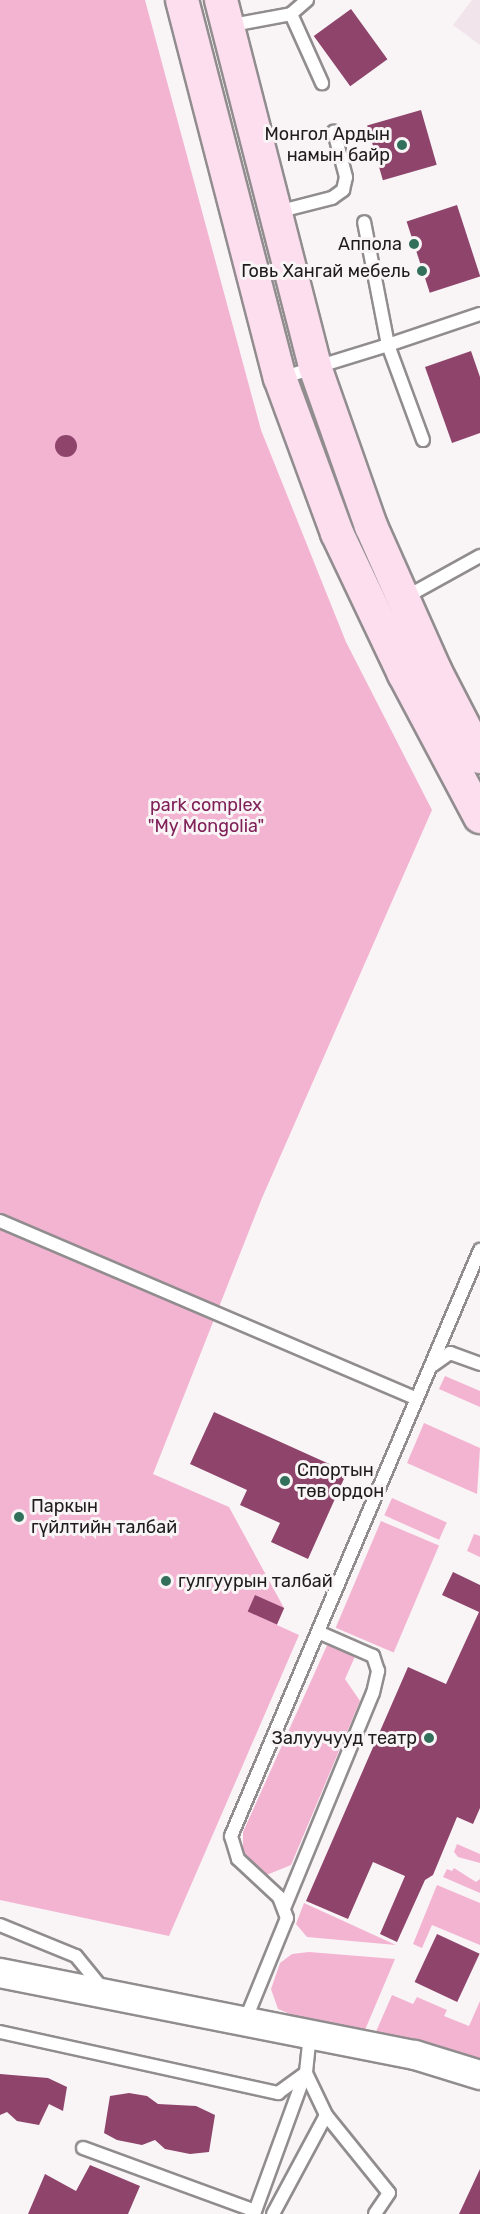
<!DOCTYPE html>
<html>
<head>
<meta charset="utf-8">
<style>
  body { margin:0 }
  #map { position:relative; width:480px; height:2214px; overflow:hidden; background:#f9f4f6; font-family:Rubik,sans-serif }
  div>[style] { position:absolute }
  .built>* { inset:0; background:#f1e4ea }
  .green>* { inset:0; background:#f3b4d2; transform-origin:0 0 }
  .building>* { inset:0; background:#8e446b; transform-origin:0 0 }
  .round { border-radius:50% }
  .roads { filter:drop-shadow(2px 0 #918d8f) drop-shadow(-2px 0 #918d8f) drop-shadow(0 2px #918d8f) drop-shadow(0 -2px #918d8f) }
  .service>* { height:12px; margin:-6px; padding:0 6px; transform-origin:6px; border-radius:6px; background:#fff }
  .tertiary>* { height:28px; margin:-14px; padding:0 14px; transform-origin:14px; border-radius:14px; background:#fff }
  .secondary>* { height:32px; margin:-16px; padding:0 16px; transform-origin:16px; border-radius:16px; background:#fddeee }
  .dots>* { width:16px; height:16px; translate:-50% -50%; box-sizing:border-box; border:3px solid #f9f4f6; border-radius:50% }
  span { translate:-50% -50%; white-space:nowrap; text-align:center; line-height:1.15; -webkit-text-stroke:6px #f9f4f6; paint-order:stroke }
  .poi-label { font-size:18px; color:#1e1c1d }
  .right { translate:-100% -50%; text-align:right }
  .left { translate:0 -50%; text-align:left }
  .park-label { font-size:18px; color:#802158 }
</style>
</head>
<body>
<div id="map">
  <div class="built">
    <i style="clip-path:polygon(472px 0,480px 0,480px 45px,453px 25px)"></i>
  </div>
  <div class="green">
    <i style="clip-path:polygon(0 0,145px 0,261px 430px,346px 642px,432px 810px,262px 1198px,153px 1474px,229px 1507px,284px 1608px,277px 1625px,299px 1635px,169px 1936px,0 1900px)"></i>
    <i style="clip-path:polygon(445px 1376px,480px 1391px,480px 1407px,439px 1389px)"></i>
    <i style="clip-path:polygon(424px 1423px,480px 1448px,477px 1494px,407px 1463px)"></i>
    <i style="left:392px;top:1498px;width:60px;height:19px;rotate:24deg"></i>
    <i style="left:381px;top:1521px;width:63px;height:116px;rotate:23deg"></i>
    <i style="clip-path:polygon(474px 1534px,480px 1536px,480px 1557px,467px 1551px)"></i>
    <i style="clip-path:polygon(329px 1641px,357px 1652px,345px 1679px,360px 1701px,291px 1865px,264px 1876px,250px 1870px,243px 1854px,243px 1832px)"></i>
    <i style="clip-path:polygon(457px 1844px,480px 1854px,480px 1863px,458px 1857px,454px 1852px)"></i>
    <i style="clip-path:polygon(454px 1868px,476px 1882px,480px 1879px,480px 1893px,443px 1877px,447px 1869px,452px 1871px)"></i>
    <i style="clip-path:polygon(437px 1885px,480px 1903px,480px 1945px,432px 1925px,422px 1948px,413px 1944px)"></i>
    <i style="clip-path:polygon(304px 1903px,396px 1945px,307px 1937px,296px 1924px)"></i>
    <i style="clip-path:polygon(309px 1952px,395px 1959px,365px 2030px,302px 2019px,278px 2009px,271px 1989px,280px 1963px,292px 1954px)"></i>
    <i style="clip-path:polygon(392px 1995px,413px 2004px,417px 1997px,447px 2010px,444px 2016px,469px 2026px,480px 2001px,480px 2061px,375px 2034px)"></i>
  </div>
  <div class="building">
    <i style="left:351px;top:9px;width:62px;height:46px;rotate:54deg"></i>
    <i style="left:421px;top:110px;width:57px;height:56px;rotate:74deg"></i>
    <i style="left:457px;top:205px;width:75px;height:53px;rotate:72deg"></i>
    <i style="clip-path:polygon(471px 351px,480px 377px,480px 433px,452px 443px,425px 367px)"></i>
    <i class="round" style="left:55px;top:435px;width:22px;height:22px"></i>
    <i style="clip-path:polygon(214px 1412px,347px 1472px,308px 1559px,271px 1542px,280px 1523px,240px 1505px,247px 1490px,190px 1464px)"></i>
    <i style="clip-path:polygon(453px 1572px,480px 1585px,480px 1808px,473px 1824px,457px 1817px,433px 1875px,425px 1880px,397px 1942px,380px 1934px,405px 1876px,373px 1862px,348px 1919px,306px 1901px,408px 1667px,446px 1684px,479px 1612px,442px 1595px)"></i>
    <i style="left:255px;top:1595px;width:32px;height:18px;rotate:24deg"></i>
    <i style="left:437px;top:1934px;width:47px;height:53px;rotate:25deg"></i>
    <i style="clip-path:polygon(0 2074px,48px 2078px,67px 2087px,63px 2111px,49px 2104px,39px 2125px,17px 2121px,7px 2112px,0 2115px)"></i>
    <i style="clip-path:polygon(129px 2093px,147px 2096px,158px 2104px,196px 2106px,215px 2115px,209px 2152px,190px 2154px,165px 2149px,155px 2140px,142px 2145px,117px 2140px,104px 2133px,110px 2096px)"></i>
    <i style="clip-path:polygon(90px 2165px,140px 2186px,128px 2214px,28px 2214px,45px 2174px,76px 2191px)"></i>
    <i style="clip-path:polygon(480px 2169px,480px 2214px,459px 2214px)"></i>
  </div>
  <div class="roads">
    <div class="service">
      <i style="left:307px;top:0;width:21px;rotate:139deg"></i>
      <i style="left:291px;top:14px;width:76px;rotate:65.8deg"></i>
      <i style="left:227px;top:26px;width:65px;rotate:-10.6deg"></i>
      <i style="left:277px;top:212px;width:57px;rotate:-14.3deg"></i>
      <i style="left:332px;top:198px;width:14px;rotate:-36deg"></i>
      <i style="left:343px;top:190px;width:13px;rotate:-77deg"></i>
      <i style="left:346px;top:177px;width:47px;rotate:-104.9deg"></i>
      <i style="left:281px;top:378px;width:112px;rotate:-17.1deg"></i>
      <i style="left:388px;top:345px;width:125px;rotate:-101deg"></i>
      <i style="left:423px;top:440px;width:101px;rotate:-110.2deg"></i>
      <i style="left:388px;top:345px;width:97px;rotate:-18.6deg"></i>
      <i style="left:404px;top:598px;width:87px;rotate:-28.9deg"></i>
      <i style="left:0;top:1221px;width:453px;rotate:23.1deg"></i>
      <i style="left:433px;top:1365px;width:21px;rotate:-35deg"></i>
      <i style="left:450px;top:1353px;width:32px;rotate:20deg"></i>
      <i style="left:285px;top:1906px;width:230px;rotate:-67.6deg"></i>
      <i style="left:373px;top:1693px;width:23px;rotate:-77deg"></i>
      <i style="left:378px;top:1671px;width:16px;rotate:-108deg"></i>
      <i style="left:373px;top:1656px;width:60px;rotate:-156.4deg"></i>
      <i style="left:0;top:1925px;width:82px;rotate:22.2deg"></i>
      <i style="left:76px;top:1956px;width:41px;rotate:50.9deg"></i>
      <i style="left:245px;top:2021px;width:111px;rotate:-67.8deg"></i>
      <i style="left:287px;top:1918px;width:22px;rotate:-111deg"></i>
      <i style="left:279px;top:1897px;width:56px;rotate:-137.2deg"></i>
      <i style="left:238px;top:1859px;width:24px;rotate:-107deg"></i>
      <i style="left:231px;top:1836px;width:637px;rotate:-66.98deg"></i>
      <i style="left:0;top:2032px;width:285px;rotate:12.4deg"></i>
      <i style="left:278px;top:2093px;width:34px;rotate:-36deg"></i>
      <i style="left:310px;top:2034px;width:39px;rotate:96deg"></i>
      <i style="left:306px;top:2073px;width:47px;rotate:64.5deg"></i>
      <i style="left:326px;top:2115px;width:100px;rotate:51.1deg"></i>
      <i style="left:389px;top:2193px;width:25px;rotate:124deg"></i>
      <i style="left:83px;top:2148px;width:183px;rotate:20.1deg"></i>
      <i style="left:254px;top:2214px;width:149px;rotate:-70deg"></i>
      <i style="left:273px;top:2214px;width:112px;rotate:-61.8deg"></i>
    </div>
    <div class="tertiary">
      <i style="left:0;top:1973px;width:423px;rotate:11.2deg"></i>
      <i style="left:415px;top:2055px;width:68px;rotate:17.1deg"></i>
    </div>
    <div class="secondary">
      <i style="left:182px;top:0;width:390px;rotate:75.5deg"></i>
      <i style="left:280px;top:378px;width:165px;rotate:69.8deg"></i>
      <i style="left:337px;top:533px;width:156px;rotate:64.6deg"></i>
      <i style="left:404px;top:674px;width:162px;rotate:62deg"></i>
      <i style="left:221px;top:0;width:379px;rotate:75.6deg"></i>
      <i style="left:315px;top:367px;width:169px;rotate:70.6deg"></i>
      <i style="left:371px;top:526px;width:158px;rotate:66deg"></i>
      <i style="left:435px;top:670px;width:98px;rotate:62.7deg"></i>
    </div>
  </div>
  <div class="dots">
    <i style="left:402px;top:145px;background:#33705c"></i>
    <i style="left:414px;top:244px;background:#33705c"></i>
    <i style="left:422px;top:271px;background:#33705c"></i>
    <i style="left:285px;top:1481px;background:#33705c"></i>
    <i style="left:19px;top:1517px;background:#33705c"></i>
    <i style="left:166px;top:1581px;background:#33705c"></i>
    <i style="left:429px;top:1738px;background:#33705c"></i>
  </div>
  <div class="poi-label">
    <span class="right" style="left:390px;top:145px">Монгол Ардын<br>намын байр</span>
    <span class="right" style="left:402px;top:244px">Аппола</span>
    <span class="right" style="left:410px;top:271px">Говь Хангай мебель</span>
    <span class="left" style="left:297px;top:1481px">Спортын<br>төв ордон</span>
    <span class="left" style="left:31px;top:1517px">Паркын<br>гүйлтийн талбай</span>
    <span class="left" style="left:178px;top:1581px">гулгуурын талбай</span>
    <span class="right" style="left:417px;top:1738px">Залуучууд театр</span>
  </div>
  <div class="park-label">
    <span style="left:206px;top:816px">park complex<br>"My Mongolia"</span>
  </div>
</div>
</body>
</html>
